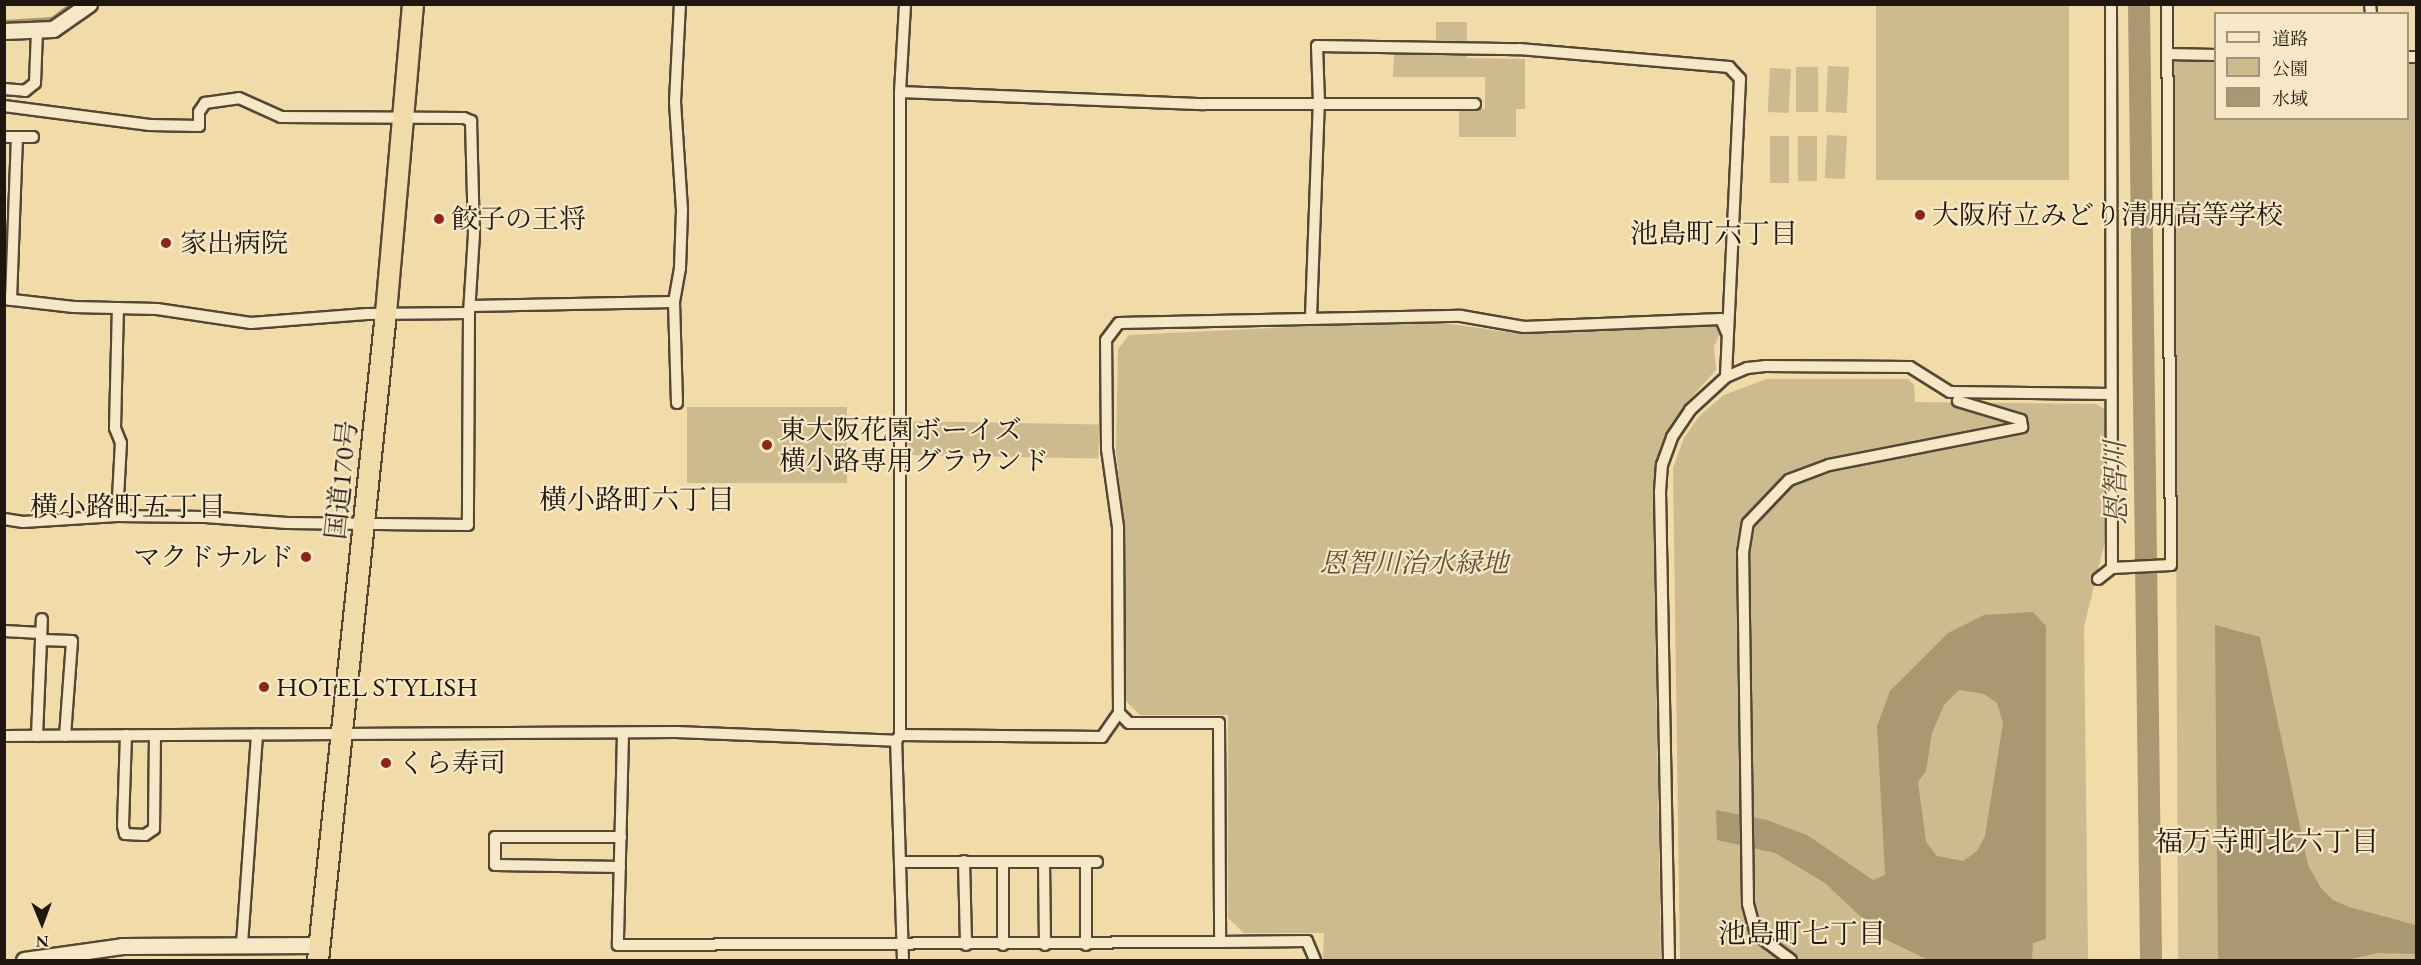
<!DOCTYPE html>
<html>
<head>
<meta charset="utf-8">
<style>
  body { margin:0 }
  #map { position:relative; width:2421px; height:965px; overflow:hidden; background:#f1dba8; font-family:"EB Garamond","Noto Serif JP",serif }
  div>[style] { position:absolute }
  .green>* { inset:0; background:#cdba8e; transform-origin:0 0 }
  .water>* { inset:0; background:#aa9873 }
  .stream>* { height:4px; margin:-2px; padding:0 2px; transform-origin:2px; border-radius:2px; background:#aa9873 }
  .river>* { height:22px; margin:-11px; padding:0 11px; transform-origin:11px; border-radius:11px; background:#aa9873 }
  .roads { filter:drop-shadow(2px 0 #544734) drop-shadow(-2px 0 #544734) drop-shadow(0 2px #544734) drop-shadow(0 -2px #544734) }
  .street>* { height:10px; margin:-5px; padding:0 5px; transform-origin:5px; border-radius:5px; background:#f6e8c6 }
  .secondary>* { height:15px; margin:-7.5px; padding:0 7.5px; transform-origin:7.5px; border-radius:7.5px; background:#f6e8c6 }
  .highway>* { height:20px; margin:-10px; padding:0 10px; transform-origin:10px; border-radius:10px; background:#f1dba8 }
  .dots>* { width:16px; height:16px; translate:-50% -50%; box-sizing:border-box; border:3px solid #f6e8c6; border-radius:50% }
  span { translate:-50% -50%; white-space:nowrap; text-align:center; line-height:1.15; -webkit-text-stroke:4.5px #f6e8c6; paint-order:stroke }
  .poi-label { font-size:27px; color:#1f160d }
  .left { translate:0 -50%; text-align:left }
  .right { translate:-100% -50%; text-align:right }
  .street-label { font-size:27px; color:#1f160d }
  .park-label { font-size:27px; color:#5c4f3a; font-style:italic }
  .neighbourhood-label { font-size:28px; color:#1f160d }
  .water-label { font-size:28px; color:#574a36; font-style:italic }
  .frame { position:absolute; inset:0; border:6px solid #1f160d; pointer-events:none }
  .legend { position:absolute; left:2214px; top:12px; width:195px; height:108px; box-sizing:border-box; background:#f6e8c6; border:2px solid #a0947c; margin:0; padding:8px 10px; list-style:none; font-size:18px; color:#1f160d }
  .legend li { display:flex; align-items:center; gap:12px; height:30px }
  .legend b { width:30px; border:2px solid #a0947c }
  .north { position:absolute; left:12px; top:893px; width:60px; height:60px; -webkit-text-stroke:4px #f6e8c6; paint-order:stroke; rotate:179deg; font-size:16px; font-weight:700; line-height:24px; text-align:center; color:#1f160d }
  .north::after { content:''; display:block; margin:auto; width:21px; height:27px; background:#1f160d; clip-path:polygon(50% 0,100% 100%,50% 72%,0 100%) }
</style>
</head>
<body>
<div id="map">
  <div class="green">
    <i style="left:1876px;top:5px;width:193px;height:175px"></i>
    <i style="clip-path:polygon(1436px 22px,1467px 22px,1467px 58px,1525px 59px,1525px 109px,1516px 109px,1516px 137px,1459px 137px,1459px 109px,1485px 109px,1485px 77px,1393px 77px,1394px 54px,1436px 54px)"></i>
    <i style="clip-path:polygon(2174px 60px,2215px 60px,2216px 118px,2408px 118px,2408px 63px,2416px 63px,2416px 960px,2178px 960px)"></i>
    <i style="left:1828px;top:66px;width:21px;height:46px;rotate:3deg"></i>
    <i style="left:1796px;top:67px;width:22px;height:45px"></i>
    <i style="left:1770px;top:68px;width:21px;height:44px;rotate:3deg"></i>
    <i style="left:1827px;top:135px;width:20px;height:43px;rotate:3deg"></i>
    <i style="left:1770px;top:136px;width:19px;height:47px"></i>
    <i style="left:1798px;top:136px;width:19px;height:45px"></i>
    <i style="clip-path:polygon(1370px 323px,1451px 324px,1513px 333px,1715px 325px,1720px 333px,1714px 347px,1716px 370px,1687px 402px,1666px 435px,1653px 490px,1661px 960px,1323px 960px,1324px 933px,1244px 933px,1228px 918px,1228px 715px,1140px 715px,1124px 699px,1124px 528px,1116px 451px,1118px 349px,1129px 335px)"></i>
    <i style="clip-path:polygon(1766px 379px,1908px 379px,1914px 385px,1915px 402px,2096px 404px,2106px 410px,2109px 525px,2084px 627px,2088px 960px,1680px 960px,1673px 468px,1684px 438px,1700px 415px,1724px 395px)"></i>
    <i style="left:687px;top:407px;width:160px;height:76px"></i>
    <i style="left:904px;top:421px;width:195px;height:34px;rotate:1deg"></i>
  </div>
  <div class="water">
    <i style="clip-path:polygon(evenodd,2033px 612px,2046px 626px,2046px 939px,2033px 943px,2032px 960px,1928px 960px,1883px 938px,1825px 883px,1775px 853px,1717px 840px,1716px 810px,1767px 820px,1807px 835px,1873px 880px,1885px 875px,1877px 726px,1890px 691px,1948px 633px,1984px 615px,2033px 612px,1959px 690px,1984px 694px,1997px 703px,2003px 723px,1985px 836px,1977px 851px,1963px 861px,1937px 856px,1926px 842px,1918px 782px,1926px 771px,1932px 733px,1944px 705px,1959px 690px)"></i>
    <i style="clip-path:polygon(2215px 625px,2260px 637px,2308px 865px,2321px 888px,2333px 900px,2349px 907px,2416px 925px,2416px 954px,2378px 953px,2346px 960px,2218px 960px)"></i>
  </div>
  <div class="stream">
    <i style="left:4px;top:22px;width:48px;rotate:-3.6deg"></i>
    <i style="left:52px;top:19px;width:25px;rotate:-37deg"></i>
  </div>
  <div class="river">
    <i style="left:2139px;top:4px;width:956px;rotate:89.28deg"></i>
  </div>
  <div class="roads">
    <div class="street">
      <i style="left:2111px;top:4px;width:564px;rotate:89.9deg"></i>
      <i style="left:2370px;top:4px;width:10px;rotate:84deg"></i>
      <i style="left:2167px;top:54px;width:49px;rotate:1.2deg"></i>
      <i style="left:2408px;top:57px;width:8px"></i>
      <i style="left:4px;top:89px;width:21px;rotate:5deg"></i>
      <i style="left:25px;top:91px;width:13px;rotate:-39deg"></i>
      <i style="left:35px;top:83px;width:52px;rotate:-87.8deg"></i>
      <i style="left:900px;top:92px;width:304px;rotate:2.3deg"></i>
      <i style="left:1204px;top:104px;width:271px"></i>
      <i style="left:4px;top:106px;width:147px;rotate:7.4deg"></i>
      <i style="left:150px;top:125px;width:49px;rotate:1.2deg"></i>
      <i style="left:199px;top:126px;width:14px;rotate:-90deg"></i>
      <i style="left:199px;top:112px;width:11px;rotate:-56deg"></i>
      <i style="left:205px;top:103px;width:34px;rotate:-8deg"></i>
      <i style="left:239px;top:98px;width:46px;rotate:24.3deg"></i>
      <i style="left:281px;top:117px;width:183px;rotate:0.3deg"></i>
      <i style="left:464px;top:118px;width:8px;rotate:23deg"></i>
      <i style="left:471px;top:121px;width:113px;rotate:88.5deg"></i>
      <i style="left:474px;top:234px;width:79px;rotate:93.6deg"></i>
      <i style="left:469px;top:313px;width:212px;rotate:90.3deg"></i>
      <i style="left:468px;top:525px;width:181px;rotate:-179.4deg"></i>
      <i style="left:287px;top:523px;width:82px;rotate:-175.8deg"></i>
      <i style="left:205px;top:517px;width:88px;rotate:-179.3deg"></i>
      <i style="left:117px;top:516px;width:94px;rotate:176.3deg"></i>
      <i style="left:23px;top:522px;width:19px;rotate:-171deg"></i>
      <i style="left:4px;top:137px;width:29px"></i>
      <i style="left:4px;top:299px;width:70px;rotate:6.5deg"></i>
      <i style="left:74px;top:307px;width:83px;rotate:1.4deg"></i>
      <i style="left:157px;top:309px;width:95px;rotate:8.5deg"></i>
      <i style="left:251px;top:323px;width:116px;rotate:-4.4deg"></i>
      <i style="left:367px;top:314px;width:102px;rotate:-0.6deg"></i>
      <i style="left:11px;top:300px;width:162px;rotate:-87.9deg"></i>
      <i style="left:471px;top:306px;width:203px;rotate:-1.1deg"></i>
      <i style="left:1311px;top:317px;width:214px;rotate:-87.9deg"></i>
      <i style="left:1319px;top:103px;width:57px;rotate:-92deg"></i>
      <i style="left:1317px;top:46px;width:202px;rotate:0.9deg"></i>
      <i style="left:1519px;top:49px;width:211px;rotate:4.9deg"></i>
      <i style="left:1729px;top:67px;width:16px;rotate:47deg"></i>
      <i style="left:1740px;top:79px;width:298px;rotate:92.7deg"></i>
      <i style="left:677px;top:403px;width:101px;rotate:-91.7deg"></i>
      <i style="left:674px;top:302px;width:35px;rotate:-80deg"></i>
      <i style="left:680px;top:268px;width:58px;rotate:-88deg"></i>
      <i style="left:682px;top:210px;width:108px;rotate:-93.7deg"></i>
      <i style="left:675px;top:102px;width:98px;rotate:-87.1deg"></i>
      <i style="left:117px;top:516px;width:73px;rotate:-86.9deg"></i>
      <i style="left:121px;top:443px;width:16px;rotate:-112deg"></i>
      <i style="left:115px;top:428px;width:120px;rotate:-88.6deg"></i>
      <i style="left:2098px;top:579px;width:18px;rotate:-38deg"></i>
      <i style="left:2112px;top:568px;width:59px;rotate:-2.9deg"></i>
      <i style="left:2171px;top:565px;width:561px;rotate:-90.41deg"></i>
      <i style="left:4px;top:631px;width:37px;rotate:3deg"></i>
      <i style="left:41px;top:640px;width:31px;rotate:2deg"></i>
      <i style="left:72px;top:641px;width:95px;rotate:94.2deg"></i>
      <i style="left:1119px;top:713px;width:14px;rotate:45deg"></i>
      <i style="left:1129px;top:723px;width:90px"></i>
      <i style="left:1219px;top:723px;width:219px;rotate:89.7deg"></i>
      <i style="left:1220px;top:942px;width:87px;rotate:-0.7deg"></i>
      <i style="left:1307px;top:941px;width:21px;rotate:67deg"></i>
      <i style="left:623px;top:734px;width:211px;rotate:91.4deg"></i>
      <i style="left:618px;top:945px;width:602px;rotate:-0.29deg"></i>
      <i style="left:126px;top:735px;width:91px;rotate:91.9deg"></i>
      <i style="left:123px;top:826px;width:8px;rotate:76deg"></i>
      <i style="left:125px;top:834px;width:20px;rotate:3deg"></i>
      <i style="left:145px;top:835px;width:11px;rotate:-34deg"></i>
      <i style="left:154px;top:829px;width:93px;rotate:-89.4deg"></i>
      <i style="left:900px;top:735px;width:202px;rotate:0.6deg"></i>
      <i style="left:1102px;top:737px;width:29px;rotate:-55deg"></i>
      <i style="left:1119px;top:713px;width:186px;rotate:-90.3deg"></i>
      <i style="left:1118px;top:527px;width:79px;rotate:-98deg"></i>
      <i style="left:1107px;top:449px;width:109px;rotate:-90.5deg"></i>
      <i style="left:1106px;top:340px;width:21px;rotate:-53deg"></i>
      <i style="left:1119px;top:323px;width:342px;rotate:-1.2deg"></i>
      <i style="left:1461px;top:316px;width:64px;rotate:9.9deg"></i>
      <i style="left:1524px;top:327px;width:197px;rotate:-2.3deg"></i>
      <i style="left:1721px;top:319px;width:15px;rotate:67deg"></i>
      <i style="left:4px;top:736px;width:672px;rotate:-0.34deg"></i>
      <i style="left:676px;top:732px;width:220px;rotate:2.3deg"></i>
      <i style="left:37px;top:736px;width:117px;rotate:-87.6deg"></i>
      <i style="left:964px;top:861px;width:84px;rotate:88.6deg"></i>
      <i style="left:902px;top:862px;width:195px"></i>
      <i style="left:1044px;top:862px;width:83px;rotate:89.3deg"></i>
      <i style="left:1086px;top:862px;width:83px;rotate:90deg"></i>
      <i style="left:620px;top:867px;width:125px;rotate:-179.1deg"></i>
      <i style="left:495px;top:865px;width:28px;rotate:-90deg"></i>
      <i style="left:495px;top:837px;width:126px"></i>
      <i style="left:242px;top:944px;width:210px;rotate:-85.9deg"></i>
      <i style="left:1003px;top:945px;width:83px;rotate:-90deg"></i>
      <i style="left:903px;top:960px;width:219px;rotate:-91.8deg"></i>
      <i style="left:896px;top:741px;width:7px;rotate:-56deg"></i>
      <i style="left:900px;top:735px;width:643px;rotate:-90deg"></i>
      <i style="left:900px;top:92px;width:88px;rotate:-86.7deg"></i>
      <i style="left:1669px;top:960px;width:468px;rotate:-91.1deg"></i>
      <i style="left:1660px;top:492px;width:27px;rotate:-86deg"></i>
      <i style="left:1662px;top:465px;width:30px;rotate:-70deg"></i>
      <i style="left:1672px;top:437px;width:32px;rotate:-56deg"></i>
      <i style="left:1690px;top:410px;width:49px;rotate:-42.5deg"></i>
      <i style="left:1726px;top:377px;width:23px;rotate:-23deg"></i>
      <i style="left:1747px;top:368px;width:18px;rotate:-6deg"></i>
      <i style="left:1765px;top:366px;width:145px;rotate:0.4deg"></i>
      <i style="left:1910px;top:367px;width:47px;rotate:32deg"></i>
      <i style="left:1950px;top:392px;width:161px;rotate:0.7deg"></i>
      <i style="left:1791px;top:960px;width:44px;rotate:-143.4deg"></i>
      <i style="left:1756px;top:934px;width:31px;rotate:-105deg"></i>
      <i style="left:1748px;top:904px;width:351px;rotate:-90.8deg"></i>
      <i style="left:1743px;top:553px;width:30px;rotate:-81deg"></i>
      <i style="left:1748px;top:523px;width:59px;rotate:-46.4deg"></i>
      <i style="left:1789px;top:480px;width:43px;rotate:-20.6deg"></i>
      <i style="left:1829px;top:465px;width:197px;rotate:-11.1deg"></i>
      <i style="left:2022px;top:427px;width:7px;rotate:-98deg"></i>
      <i style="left:2021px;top:420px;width:66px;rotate:-163.2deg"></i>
    </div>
    <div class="secondary">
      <i style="left:4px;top:31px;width:49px;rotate:-2.3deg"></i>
      <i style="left:53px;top:29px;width:44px;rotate:-34.8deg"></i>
      <i style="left:24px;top:960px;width:99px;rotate:-8.1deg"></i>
      <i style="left:122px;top:946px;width:198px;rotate:-0.3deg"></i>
    </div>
    <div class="highway">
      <i style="left:318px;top:960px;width:651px;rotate:-84deg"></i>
      <i style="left:386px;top:313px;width:310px;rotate:-85deg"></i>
    </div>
  </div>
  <div class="dots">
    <i style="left:1920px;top:215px;background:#8f2418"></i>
    <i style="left:439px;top:219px;background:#8f2418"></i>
    <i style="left:166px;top:243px;background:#8f2418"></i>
    <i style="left:767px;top:445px;background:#8f2418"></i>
    <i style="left:306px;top:557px;background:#8f2418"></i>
    <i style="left:264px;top:687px;background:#8f2418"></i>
    <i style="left:386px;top:763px;background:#8f2418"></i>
  </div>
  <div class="poi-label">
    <span class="left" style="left:1932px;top:215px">大阪府立みどり清朋高等学校</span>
    <span class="left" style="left:451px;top:219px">餃子の王将</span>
    <span class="left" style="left:180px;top:243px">家出病院</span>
    <span class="left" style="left:779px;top:445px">東大阪花園ボーイズ<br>横小路専用グラウンド</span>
    <span class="right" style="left:294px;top:557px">マクドナルド</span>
    <span class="left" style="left:276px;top:687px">HOTEL STYLISH</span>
    <span class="left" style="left:398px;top:763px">くら寿司</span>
  </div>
  <div class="street-label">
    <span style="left:341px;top:480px;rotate:-84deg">国道170号</span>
  </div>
  <div class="park-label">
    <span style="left:1414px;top:563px">恩智川治水緑地</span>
  </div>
  <div class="neighbourhood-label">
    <span style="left:1714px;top:233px">池島町六丁目</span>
    <span style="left:637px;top:499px">横小路町六丁目</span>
    <span style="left:128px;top:506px">横小路町五丁目</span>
    <span style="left:2267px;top:841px">福万寺町北六丁目</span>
    <span style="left:1802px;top:933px">池島町七丁目</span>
  </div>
  <div class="water-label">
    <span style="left:2115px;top:483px;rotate:-91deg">恩智川</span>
  </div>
  <div class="frame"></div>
  <ul class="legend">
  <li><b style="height:8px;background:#f6e8c6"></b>道路</li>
  <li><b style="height:16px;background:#cdba8e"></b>公園</li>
  <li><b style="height:16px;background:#aa9873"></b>水域</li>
  </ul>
  <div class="north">N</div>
</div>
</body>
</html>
